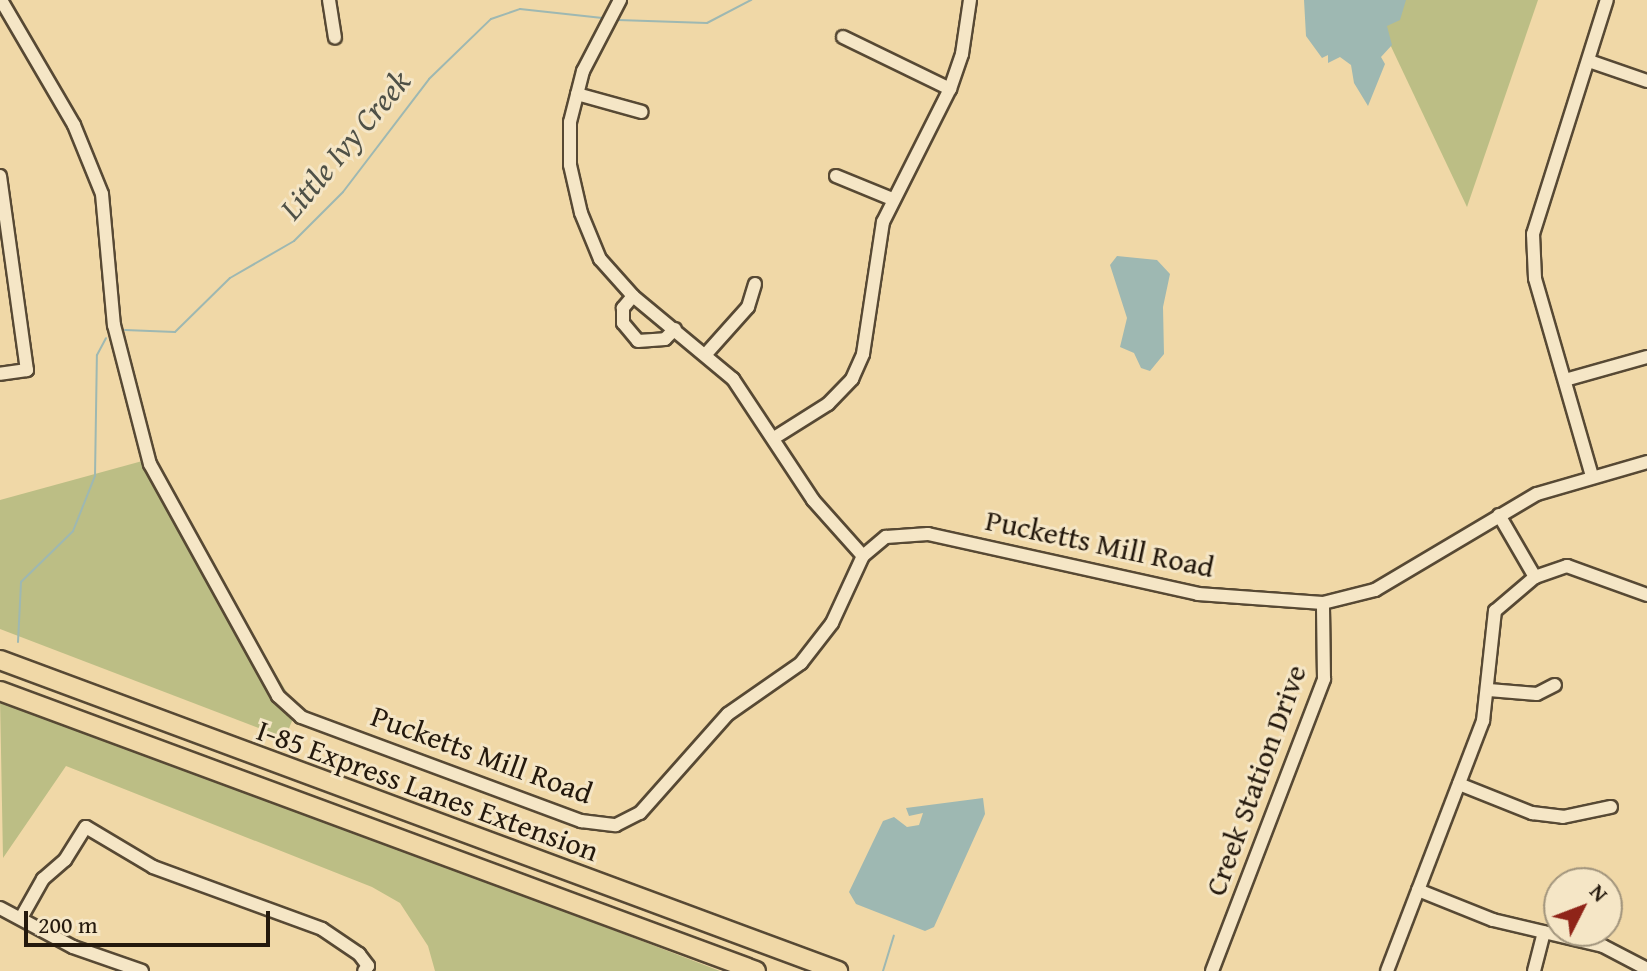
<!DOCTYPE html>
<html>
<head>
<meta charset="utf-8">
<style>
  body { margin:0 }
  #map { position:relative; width:1647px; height:971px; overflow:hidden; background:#f0d8a7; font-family:"Gentium Book Plus",serif }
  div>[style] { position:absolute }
  .green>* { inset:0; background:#bcbe85 }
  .water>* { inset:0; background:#9eb8b2 }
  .stream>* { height:2px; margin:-1px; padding:0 1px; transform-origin:1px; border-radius:1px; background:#9eb8b2 }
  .roads { filter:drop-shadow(2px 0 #574934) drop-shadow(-2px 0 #574934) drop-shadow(0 2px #574934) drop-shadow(0 -2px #574934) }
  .minor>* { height:12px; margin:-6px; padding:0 6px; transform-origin:6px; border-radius:6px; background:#f5e6c6 }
  .highway>* { height:18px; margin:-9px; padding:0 9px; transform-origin:9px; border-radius:9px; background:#f0d8a7 }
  span { translate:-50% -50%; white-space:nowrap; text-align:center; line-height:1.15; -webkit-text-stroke:6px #f5e6c6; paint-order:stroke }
  .street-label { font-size:30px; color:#24190d }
  .water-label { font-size:32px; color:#4f5147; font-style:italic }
  .north { position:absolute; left:1543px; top:867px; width:80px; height:80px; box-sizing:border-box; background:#f5e6c6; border:2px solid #a1947c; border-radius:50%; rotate:48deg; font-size:22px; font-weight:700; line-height:32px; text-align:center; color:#24190d }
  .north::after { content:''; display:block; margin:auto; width:28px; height:36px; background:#8f2418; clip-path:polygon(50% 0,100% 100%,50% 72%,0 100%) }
  .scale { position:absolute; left:24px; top:911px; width:246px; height:36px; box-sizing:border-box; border:4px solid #24190d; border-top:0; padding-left:10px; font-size:24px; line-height:28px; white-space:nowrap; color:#24190d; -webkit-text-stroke:6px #f5e6c6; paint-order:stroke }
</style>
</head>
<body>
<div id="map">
  <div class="green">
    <i style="clip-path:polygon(1369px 0,1538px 0,1467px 207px)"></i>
    <i style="clip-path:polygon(146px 460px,297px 709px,285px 738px,0 629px,0 500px)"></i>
    <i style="clip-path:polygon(0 698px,556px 908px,720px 971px,435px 971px,428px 946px,400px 903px,372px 887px,66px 766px,3px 858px)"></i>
  </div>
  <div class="water">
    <i style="clip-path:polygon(1304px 0,1406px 0,1400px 20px,1387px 26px,1392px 45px,1381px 57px,1385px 64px,1368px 106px,1354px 83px,1351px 65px,1340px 57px,1328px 63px,1328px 55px,1322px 58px,1306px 36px)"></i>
    <i style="clip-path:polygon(1117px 256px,1157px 260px,1170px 274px,1163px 307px,1164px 354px,1150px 371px,1141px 368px,1134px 353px,1120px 347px,1127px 318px,1110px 265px)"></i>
    <i style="clip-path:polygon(983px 798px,985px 814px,934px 927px,925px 931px,856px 904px,849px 892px,883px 821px,894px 817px,907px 827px,919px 825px,923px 813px,909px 816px,906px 808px)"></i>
  </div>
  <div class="stream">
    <i style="left:618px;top:20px;width:89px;rotate:1.9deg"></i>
    <i style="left:707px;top:23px;width:50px;rotate:-27.6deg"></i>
    <i style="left:125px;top:330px;width:50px;rotate:2.3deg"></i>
    <i style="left:175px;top:332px;width:77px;rotate:-44.5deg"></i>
    <i style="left:230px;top:278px;width:74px;rotate:-30deg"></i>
    <i style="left:294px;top:241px;width:69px;rotate:-45deg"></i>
    <i style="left:343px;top:192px;width:142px;rotate:-52.7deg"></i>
    <i style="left:429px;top:79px;width:86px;rotate:-44.1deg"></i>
    <i style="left:491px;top:19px;width:31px;rotate:-19deg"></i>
    <i style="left:520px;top:9px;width:83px;rotate:6.2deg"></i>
    <i style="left:18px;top:642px;width:60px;rotate:-87.1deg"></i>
    <i style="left:21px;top:582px;width:73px;rotate:-44.4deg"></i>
    <i style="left:73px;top:531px;width:59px;rotate:-68.2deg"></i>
    <i style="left:95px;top:476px;width:121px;rotate:-89.1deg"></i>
    <i style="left:97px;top:355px;width:19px;rotate:-62deg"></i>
    <i style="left:883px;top:971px;width:37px;rotate:-73deg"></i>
  </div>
  <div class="roads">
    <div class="minor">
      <i style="left:1px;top:0;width:145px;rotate:59.7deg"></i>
      <i style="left:74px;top:125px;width:74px;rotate:67.9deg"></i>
      <i style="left:102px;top:194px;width:132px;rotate:84.8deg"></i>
      <i style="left:114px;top:325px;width:144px;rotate:75.5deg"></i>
      <i style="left:150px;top:464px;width:265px;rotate:61.1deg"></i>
      <i style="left:278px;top:696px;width:31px;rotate:42deg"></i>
      <i style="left:301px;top:717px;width:299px;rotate:20.4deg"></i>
      <i style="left:581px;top:821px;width:35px;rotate:7deg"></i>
      <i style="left:616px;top:825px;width:27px;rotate:-27deg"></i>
      <i style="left:640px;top:813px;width:132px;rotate:-48.4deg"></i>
      <i style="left:728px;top:714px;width:89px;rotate:-34.9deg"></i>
      <i style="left:801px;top:663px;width:51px;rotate:-52.2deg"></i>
      <i style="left:832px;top:623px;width:74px;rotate:-65.2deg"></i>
      <i style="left:863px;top:556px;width:30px;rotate:-40deg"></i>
      <i style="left:886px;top:537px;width:42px;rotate:-4.1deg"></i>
      <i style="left:928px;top:534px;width:277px;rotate:12.5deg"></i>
      <i style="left:1198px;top:594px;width:125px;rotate:4.1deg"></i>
      <i style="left:1323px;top:603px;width:54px;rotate:-14deg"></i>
      <i style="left:1375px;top:590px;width:188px;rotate:-30.7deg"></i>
      <i style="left:1537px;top:494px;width:115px;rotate:-16.2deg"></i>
      <i style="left:329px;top:0;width:38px;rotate:81deg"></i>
      <i style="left:620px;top:0;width:80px;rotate:117.5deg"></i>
      <i style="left:583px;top:71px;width:53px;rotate:104.3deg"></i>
      <i style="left:570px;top:122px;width:43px;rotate:90deg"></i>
      <i style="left:570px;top:165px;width:49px;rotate:77.1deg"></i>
      <i style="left:581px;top:213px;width:50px;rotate:67.6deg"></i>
      <i style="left:600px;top:259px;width:50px;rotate:48.3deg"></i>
      <i style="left:633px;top:296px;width:130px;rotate:39.7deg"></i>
      <i style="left:733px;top:379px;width:145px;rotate:56.5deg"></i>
      <i style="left:813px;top:500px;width:75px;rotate:48.2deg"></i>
      <i style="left:843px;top:37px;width:119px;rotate:25.9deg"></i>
      <i style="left:1589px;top:61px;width:61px;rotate:19deg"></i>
      <i style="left:577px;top:94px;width:67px;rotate:15.5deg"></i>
      <i style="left:0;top:176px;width:196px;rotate:82.1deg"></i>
      <i style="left:27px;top:370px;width:27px;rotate:172deg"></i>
      <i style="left:836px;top:176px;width:61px;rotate:22.3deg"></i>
      <i style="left:633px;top:296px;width:16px;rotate:130deg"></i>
      <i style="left:623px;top:308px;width:15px;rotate:90deg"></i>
      <i style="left:623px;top:323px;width:23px;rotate:50deg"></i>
      <i style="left:638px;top:341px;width:27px;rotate:-4deg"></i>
      <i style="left:665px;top:339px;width:14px;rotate:-45deg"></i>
      <i style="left:706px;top:354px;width:63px;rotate:-48.2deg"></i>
      <i style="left:748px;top:307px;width:24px;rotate:-73deg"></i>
      <i style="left:1565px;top:380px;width:85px;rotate:-15.7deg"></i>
      <i style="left:774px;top:438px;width:64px;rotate:-32.2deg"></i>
      <i style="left:828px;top:404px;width:35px;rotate:-46deg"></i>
      <i style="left:852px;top:379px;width:27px;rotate:-66deg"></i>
      <i style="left:863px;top:354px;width:134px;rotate:-81.4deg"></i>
      <i style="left:883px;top:222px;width:149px;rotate:-63.3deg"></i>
      <i style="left:950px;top:89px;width:37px;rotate:-71deg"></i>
      <i style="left:962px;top:54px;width:55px;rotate:-81.6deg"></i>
      <i style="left:1592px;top:476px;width:206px;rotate:-106.1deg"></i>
      <i style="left:1535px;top:278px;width:44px;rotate:-92.6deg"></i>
      <i style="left:1533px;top:234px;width:245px;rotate:-72.5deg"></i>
      <i style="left:1499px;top:515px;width:72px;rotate:59.9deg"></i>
      <i style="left:1489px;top:690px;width:48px;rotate:4.8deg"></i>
      <i style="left:1537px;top:694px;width:20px;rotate:-27deg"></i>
      <i style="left:1459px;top:784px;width:79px;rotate:21.7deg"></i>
      <i style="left:1532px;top:813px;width:31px;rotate:7deg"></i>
      <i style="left:1563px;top:817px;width:49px;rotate:-11.8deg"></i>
      <i style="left:1418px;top:890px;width:81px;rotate:21.8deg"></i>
      <i style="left:1493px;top:920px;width:113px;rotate:13.3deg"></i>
      <i style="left:1603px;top:946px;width:50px;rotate:27.6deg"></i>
      <i style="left:0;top:908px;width:83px;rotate:28.1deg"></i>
      <i style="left:73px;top:947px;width:73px;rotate:19.2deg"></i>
      <i style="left:21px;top:918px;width:45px;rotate:-60.6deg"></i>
      <i style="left:43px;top:879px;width:29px;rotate:-41deg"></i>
      <i style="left:65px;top:860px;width:39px;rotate:-58deg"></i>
      <i style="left:86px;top:827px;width:78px;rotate:30.8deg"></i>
      <i style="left:153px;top:867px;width:180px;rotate:20.1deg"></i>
      <i style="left:322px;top:929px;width:45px;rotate:34deg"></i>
      <i style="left:359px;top:954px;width:15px;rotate:53deg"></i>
      <i style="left:368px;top:966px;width:6px;rotate:129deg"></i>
      <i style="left:1212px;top:971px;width:313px;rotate:-69deg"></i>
      <i style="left:1324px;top:679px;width:76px;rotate:-90.8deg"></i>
      <i style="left:1387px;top:971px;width:268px;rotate:-69deg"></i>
      <i style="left:1483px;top:721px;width:111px;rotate:-83.8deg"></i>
      <i style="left:1495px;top:611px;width:52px;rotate:-40.4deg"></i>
      <i style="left:1535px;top:577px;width:34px;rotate:-19deg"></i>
      <i style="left:1567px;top:566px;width:85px;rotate:19.9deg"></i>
      <i style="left:1534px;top:971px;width:40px;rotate:-75.6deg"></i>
    </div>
    <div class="highway">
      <i style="left:0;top:660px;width:894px;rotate:20.36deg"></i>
      <i style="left:0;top:691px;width:806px;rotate:20.32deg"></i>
    </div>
  </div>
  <div class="street-label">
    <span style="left:1100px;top:543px;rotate:12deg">Pucketts Mill Road</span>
    <span style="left:482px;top:754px;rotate:20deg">Pucketts Mill Road</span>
    <span style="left:1255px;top:780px;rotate:-70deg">Creek Station Drive</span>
    <span style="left:428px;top:790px;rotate:20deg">I-85 Express Lanes Extension</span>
  </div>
  <div class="water-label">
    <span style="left:345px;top:145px;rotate:-50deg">Little Ivy Creek</span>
  </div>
  <div class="north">N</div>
  <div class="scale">200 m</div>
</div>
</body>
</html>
